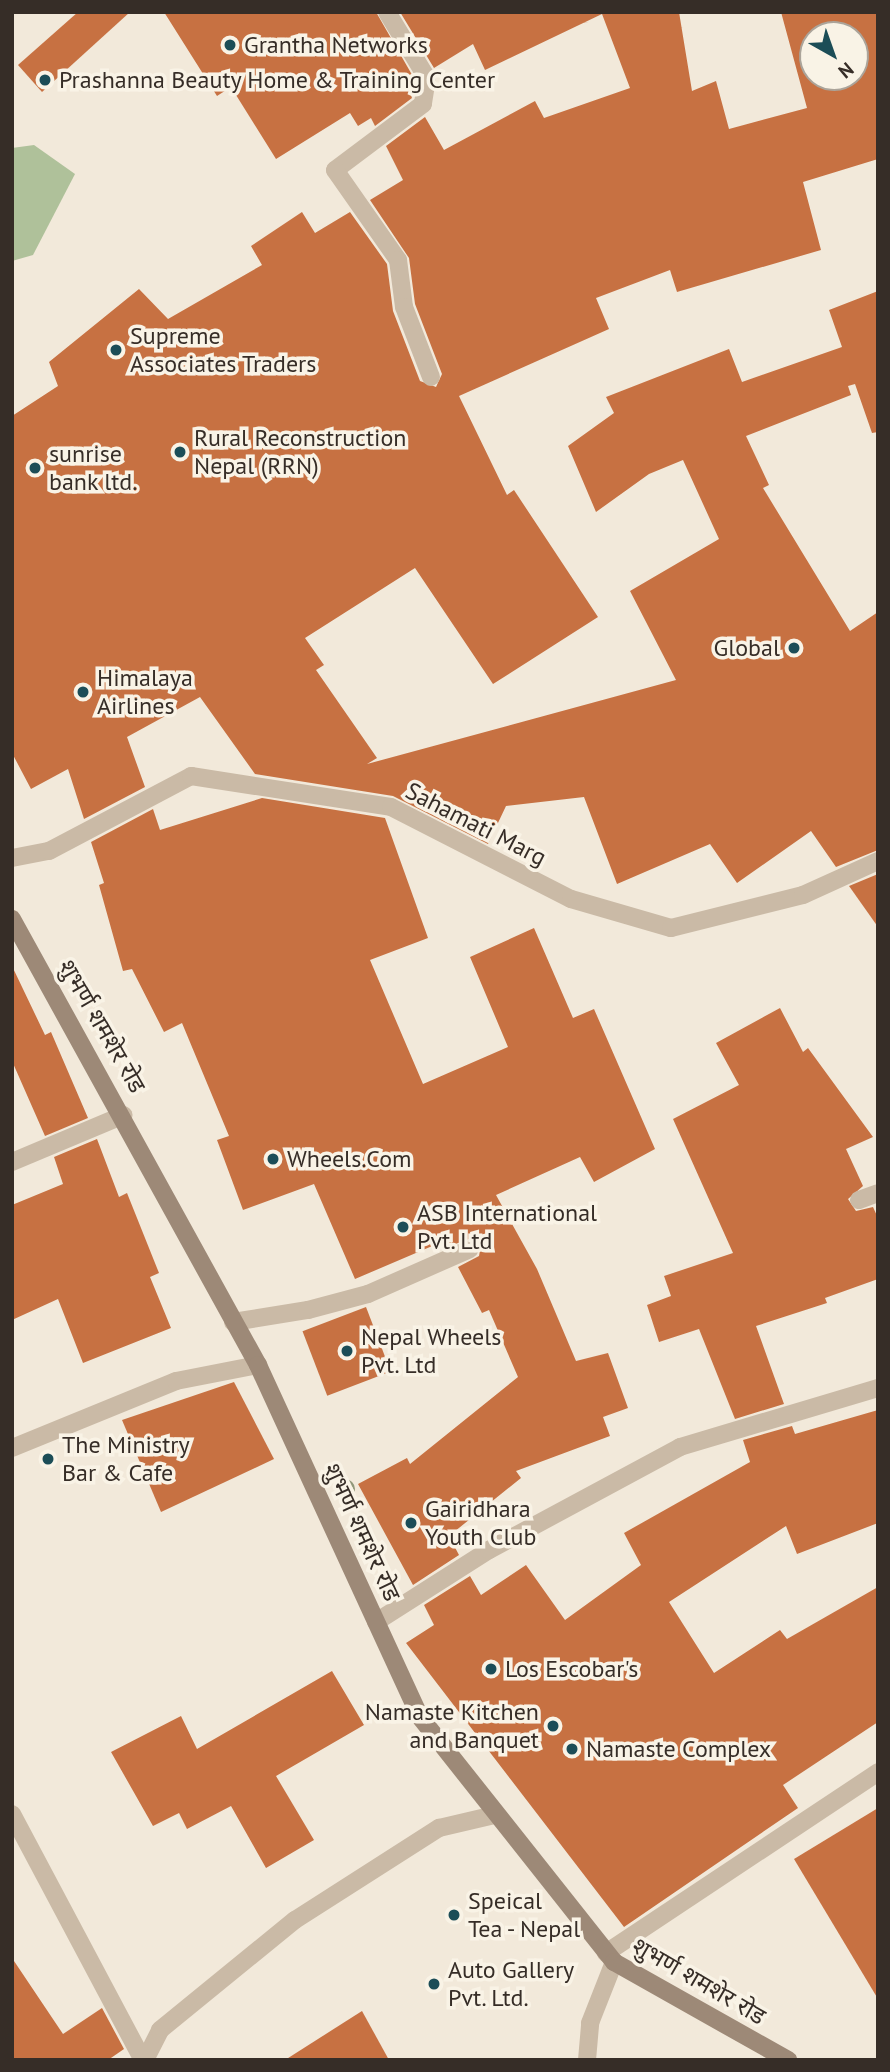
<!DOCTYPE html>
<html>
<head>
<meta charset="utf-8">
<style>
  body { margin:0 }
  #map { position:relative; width:890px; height:2072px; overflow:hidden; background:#f2e9da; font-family:"PT Sans","Noto Sans Devanagari",sans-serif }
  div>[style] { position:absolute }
  .green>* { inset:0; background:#afc19a }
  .building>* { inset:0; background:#c77142; transform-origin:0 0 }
  .service>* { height:18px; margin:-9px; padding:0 9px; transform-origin:9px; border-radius:9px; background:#cabaa6 }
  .minor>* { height:18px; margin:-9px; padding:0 9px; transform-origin:9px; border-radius:9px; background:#cabaa6 }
  .secondary>* { height:18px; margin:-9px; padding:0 9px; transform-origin:9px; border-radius:9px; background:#9d8977 }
  .trees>* { width:20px; height:20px; margin:-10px; border-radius:50%; background:#909779 }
  .dots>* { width:19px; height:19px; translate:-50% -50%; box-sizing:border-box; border:4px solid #f9f3e6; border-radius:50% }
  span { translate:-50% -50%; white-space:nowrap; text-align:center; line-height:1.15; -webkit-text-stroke:7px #f9f3e6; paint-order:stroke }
  .poi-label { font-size:24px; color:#362d27 }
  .left { translate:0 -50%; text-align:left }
  .right { translate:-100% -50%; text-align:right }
  .street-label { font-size:24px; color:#362d27 }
  .frame { position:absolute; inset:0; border:14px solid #362d27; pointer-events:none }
  .north { position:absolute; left:799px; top:21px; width:70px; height:70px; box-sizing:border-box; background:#f9f3e6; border:2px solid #aba49a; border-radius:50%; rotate:140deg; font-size:19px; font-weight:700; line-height:28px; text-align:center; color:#362d27 }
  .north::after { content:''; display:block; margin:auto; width:24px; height:32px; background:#1c4d57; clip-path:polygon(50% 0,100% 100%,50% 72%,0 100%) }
</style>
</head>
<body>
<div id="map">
  <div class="green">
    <i style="clip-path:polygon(34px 145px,75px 174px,33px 255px,12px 261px,12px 148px)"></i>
  </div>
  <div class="building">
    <i style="clip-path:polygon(78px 12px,130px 12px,42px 92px,18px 65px)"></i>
    <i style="clip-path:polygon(164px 12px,376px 12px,415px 80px,407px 84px,412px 98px,375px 126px,371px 118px,358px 126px,350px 113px,276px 159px,231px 87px,217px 96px)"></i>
    <i style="clip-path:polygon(evenodd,400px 12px,679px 12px,692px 91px,716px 81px,729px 129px,807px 108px,781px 12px,878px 12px,878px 159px,803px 182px,821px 250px,677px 292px,670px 270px,596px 298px,609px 329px,459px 396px,507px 495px,514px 490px,598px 617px,493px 684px,415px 568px,305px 638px,324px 665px,316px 670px,377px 758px,367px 764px,676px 680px,630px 591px,719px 539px,683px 460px,649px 474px,596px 512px,568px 446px,614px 413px,606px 397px,729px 349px,742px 382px,842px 347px,829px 310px,878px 291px,878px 432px,872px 433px,855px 384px,848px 386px,851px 395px,746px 436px,769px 485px,763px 488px,850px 631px,878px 612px,878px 850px,836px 867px,811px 831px,737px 883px,710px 844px,617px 884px,584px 797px,506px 806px,488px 844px,393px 796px,255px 774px,200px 697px,127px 737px,145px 787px,84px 819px,68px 769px,31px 789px,12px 753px,12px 416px,58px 386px,49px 362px,139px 289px,168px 319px,262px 265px,251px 246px,302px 212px,315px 233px,350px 212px,387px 264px,393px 311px,420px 381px,436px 387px,442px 374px,415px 304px,409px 258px,370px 200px,403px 180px,386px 146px,425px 117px,444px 150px,535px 101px,544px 118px,630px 88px,602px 14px,485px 70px,473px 44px,434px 68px,400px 12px,813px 35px,855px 35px,855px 77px,813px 77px,813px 35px)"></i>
    <i style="clip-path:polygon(262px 798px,385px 818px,428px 938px,370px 960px,423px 1084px,508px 1047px,470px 957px,534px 928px,573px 1018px,594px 1009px,655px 1149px,594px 1182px,580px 1157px,496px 1195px,537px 1269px,576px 1361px,608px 1353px,628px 1408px,603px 1417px,610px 1436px,516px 1471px,521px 1478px,449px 1536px,459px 1555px,413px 1585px,358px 1484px,407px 1458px,410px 1464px,518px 1377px,489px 1310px,482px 1313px,458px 1267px,479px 1256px,481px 1245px,472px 1238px,447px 1247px,444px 1241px,355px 1279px,314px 1184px,243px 1210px,217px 1140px,229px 1136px,182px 1023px,164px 1032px,132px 969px,123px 971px,99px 885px,104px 883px,91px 842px,153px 809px,160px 830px)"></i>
    <i style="clip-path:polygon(878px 874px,878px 927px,849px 886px)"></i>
    <i style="clip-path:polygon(12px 966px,45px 1035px,51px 1032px,88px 1118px,45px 1136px,12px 1061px)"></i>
    <i style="clip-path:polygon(780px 1008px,803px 1052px,808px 1048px,873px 1137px,846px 1149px,863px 1186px,848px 1199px,856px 1211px,873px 1207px,878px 1218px,878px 1279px,825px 1298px,827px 1303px,756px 1326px,784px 1404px,735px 1419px,699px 1329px,659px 1342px,647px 1305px,671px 1296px,664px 1276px,733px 1253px,673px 1119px,739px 1085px,716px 1043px)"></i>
    <i style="clip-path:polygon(97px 1139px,119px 1197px,127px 1193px,159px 1273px,150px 1277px,171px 1328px,83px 1363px,58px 1299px,12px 1320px,12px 1205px,63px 1184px,54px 1157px)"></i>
    <i style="left:366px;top:1307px;width:69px;height:68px;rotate:69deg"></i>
    <i style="clip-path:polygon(234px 1382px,274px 1459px,161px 1512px,122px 1420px)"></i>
    <i style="clip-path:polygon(878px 1410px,878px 1523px,797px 1554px,786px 1526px,669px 1602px,714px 1673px,780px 1630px,787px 1639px,878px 1587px,878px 1722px,783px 1785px,798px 1808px,624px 1927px,406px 1643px,434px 1625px,424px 1605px,470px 1576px,481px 1595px,526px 1565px,565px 1620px,641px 1565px,624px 1533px,750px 1462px,743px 1440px,792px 1426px,795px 1434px)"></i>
    <i style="clip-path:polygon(332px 1671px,364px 1725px,276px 1776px,314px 1840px,266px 1868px,231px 1806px,187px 1829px,179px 1813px,153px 1826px,111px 1752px,181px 1716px,197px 1749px)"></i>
    <i style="clip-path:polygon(878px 1808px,878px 1999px,794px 1859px)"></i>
    <i style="clip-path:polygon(12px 1958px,63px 2034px,102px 2008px,124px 2049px,108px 2060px,12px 2060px)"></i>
    <i style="clip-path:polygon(362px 2011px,389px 2060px,285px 2060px)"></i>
  </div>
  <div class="service">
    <i style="left:233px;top:1322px;width:76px;rotate:-9.1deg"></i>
    <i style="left:308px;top:1310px;width:62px;rotate:-14.9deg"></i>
    <i style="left:368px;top:1294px;width:111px;rotate:-23.8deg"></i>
    <i style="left:12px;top:1814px;width:279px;rotate:62deg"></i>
    <i style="left:606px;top:1953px;width:327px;rotate:-33.6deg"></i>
  </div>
  <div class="minor">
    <i style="left:387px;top:12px;width:77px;rotate:58.8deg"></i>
    <i style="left:427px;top:78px;width:26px;rotate:99deg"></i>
    <i style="left:423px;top:104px;width:110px;rotate:143.1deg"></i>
    <i style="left:335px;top:170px;width:110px;rotate:55deg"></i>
    <i style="left:398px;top:260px;width:47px;rotate:82.7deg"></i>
    <i style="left:404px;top:307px;width:75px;rotate:68.9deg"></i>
    <i style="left:12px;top:858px;width:38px;rotate:-11deg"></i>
    <i style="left:49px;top:851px;width:161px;rotate:-27.8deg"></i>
    <i style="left:191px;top:776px;width:202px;rotate:8.8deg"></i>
    <i style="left:391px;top:807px;width:202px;rotate:27.1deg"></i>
    <i style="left:571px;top:899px;width:104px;rotate:16.2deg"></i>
    <i style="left:671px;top:928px;width:136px;rotate:-14deg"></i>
    <i style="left:803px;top:895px;width:82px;rotate:-24.4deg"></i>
    <i style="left:12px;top:1162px;width:121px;rotate:-22.8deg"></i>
    <i style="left:859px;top:1200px;width:20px;rotate:-20deg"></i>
    <i style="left:12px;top:1448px;width:177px;rotate:-22.2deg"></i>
    <i style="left:176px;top:1381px;width:84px;rotate:-11deg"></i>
    <i style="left:376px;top:1622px;width:134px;rotate:-32.5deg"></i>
    <i style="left:489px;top:1550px;width:217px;rotate:-28.3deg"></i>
    <i style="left:680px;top:1447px;width:207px;rotate:-16.6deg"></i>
    <i style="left:145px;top:2060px;width:34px;rotate:-63deg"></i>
    <i style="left:160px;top:2030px;width:174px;rotate:-39.2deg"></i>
    <i style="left:295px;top:1920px;width:171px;rotate:-32.6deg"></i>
    <i style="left:439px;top:1828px;width:57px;rotate:-13.3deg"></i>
    <i style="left:587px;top:2060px;width:37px;rotate:-85deg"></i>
    <i style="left:590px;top:2023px;width:66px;rotate:-68.5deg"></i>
  </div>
  <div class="secondary">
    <i style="left:12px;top:919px;width:509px;rotate:61.12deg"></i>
    <i style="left:258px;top:1365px;width:387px;rotate:65.3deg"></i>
    <i style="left:420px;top:1717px;width:313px;rotate:51.6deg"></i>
    <i style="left:614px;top:1962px;width:200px;rotate:29.4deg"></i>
  </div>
  <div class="trees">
    <i style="left:345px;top:1489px"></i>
  </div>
  <div class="dots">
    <i style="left:230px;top:45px;background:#1c4d57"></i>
    <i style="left:45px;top:80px;background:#1c4d57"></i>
    <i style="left:116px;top:350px;background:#1c4d57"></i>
    <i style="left:180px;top:452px;background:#1c4d57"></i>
    <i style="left:35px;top:468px;background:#1c4d57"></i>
    <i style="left:794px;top:648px;background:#1c4d57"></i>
    <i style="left:83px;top:692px;background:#1c4d57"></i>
    <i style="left:273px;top:1159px;background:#1c4d57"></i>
    <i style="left:403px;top:1227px;background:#1c4d57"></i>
    <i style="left:347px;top:1351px;background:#1c4d57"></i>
    <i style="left:48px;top:1459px;background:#1c4d57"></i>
    <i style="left:411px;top:1523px;background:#1c4d57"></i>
    <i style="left:491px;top:1669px;background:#1c4d57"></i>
    <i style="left:553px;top:1726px;background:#1c4d57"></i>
    <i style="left:572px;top:1749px;background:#1c4d57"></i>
    <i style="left:454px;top:1915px;background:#1c4d57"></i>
    <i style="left:434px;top:1984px;background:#1c4d57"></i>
  </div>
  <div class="poi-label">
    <span class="left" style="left:244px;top:45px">Grantha Networks</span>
    <span class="left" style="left:59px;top:80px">Prashanna Beauty Home &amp; Training Center</span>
    <span class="left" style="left:130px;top:350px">Supreme<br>Associates Traders</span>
    <span class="left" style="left:194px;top:452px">Rural Reconstruction<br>Nepal (RRN)</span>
    <span class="left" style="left:49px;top:468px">sunrise<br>bank ltd.</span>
    <span class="right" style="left:780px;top:648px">Global</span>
    <span class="left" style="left:97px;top:692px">Himalaya<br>Airlines</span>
    <span class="left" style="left:287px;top:1159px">Wheels.Com</span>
    <span class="left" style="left:417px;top:1227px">ASB International<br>Pvt. Ltd</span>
    <span class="left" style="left:361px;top:1351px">Nepal Wheels<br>Pvt. Ltd</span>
    <span class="left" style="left:62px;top:1459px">The Ministry<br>Bar &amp; Cafe</span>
    <span class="left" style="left:425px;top:1523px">Gairidhara<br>Youth Club</span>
    <span class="left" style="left:505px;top:1669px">Los Escobar's</span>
    <span class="right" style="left:539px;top:1726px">Namaste Kitchen<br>and Banquet</span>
    <span class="left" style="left:586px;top:1749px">Namaste Complex</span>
    <span class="left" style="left:468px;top:1915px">Speical<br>Tea - Nepal</span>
    <span class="left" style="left:448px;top:1984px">Auto Gallery<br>Pvt. Ltd.</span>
  </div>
  <div class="street-label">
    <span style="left:476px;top:824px;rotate:27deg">Sahamati Marg</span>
    <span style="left:102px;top:1026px;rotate:60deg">शुभर्ण शमशेर रोड</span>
    <span style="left:362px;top:1532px;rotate:65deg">शुभर्ण शमशेर रोड</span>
    <span style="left:699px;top:1981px;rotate:30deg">शुभर्ण शमशेर रोड</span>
  </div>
  <div class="frame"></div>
  <div class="north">N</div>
</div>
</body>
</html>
